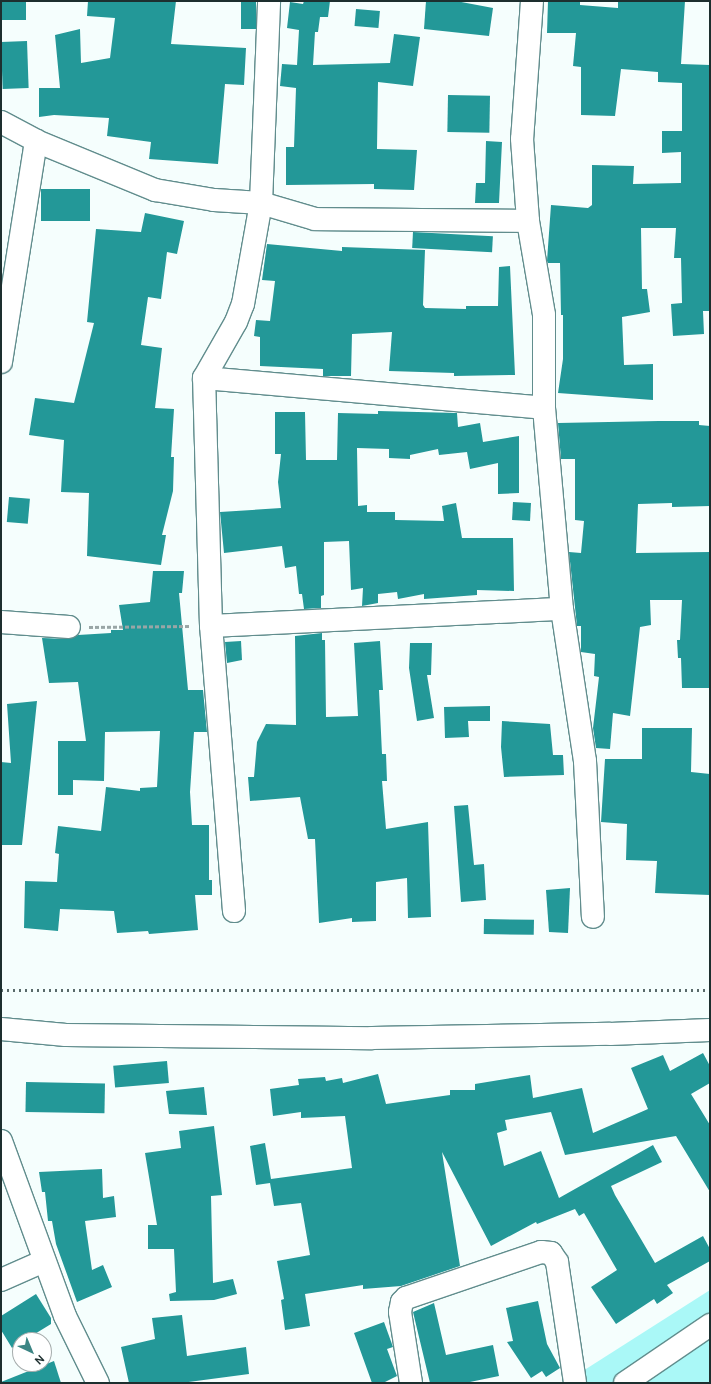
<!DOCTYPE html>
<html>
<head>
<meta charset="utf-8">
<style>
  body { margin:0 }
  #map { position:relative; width:711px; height:1384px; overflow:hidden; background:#f5fefd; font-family:"DM Sans",sans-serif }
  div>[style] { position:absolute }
  .green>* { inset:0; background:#aaf8f7 }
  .building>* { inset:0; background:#239898; transform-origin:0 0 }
  .path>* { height:2.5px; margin-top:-1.25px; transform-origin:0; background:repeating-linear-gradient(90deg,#99a6a6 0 4px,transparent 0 6px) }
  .roads { filter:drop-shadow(1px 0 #618d8d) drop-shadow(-1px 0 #618d8d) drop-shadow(0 1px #618d8d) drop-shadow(0 -1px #618d8d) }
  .minor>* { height:22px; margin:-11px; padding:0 11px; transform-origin:11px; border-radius:11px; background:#fff }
  .rail>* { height:3px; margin-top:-1.5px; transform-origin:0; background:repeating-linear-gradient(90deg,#5a6a6a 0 2px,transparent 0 6px) }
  span { translate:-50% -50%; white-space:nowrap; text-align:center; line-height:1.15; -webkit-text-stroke:3.5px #fff; paint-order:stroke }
  .frame { position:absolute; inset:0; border:2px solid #1d2f2f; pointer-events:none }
  .north { position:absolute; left:12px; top:1332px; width:40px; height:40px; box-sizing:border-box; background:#fff; border:1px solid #a5acac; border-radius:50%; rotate:136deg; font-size:11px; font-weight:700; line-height:16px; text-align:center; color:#1d2f2f }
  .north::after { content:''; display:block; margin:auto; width:14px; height:18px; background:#3c8584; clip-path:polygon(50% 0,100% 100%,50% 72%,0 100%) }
</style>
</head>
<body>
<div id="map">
  <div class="green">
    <i style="clip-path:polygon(710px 1290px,710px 1383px,564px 1383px)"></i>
  </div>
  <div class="building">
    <i style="left:1px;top:1px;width:25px;height:19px"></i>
    <i style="clip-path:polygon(88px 1px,176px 1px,171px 44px,246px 48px,244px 85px,225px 84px,218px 164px,149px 159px,151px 142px,107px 136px,109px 118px,54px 115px,39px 117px,39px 88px,60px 88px,55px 35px,80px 29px,81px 63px,110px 58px,115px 18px,87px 16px)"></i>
    <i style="left:241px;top:1px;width:15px;height:28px"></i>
    <i style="clip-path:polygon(304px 1px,330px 1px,328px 17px,320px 17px,318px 32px,315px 32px,313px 65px,390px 63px,394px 34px,420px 37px,413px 86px,378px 82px,377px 149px,417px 150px,414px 190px,374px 189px,374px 184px,286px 185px,286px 147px,294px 147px,296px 88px,280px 86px,282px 64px,297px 65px,299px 30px,287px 28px,290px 2px,303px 4px)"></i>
    <i style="clip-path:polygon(426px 1px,456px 1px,493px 8px,489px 36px,424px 29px)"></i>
    <i style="clip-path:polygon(548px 1px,580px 1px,580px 5px,618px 8px,618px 1px,685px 1px,681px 64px,710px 65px,710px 311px,703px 311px,704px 334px,673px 336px,671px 304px,682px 303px,681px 258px,674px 258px,676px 228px,641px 228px,642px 289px,647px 289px,650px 312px,622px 317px,624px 365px,653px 364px,653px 400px,558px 393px,563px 359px,563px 315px,561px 315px,560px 263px,548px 263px,547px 261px,551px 205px,588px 208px,592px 205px,592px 165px,634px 166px,633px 184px,681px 183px,681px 152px,662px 153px,662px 131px,682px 131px,682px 83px,658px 82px,658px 72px,621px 69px,615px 116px,581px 115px,581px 67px,573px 66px,576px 33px,547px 33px)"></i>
    <i style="left:356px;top:9px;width:24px;height:17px;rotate:5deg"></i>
    <i style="left:27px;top:41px;width:47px;height:26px;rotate:88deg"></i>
    <i style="left:448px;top:95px;width:42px;height:37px;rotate:1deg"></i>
    <i style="clip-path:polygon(486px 141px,502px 142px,499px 203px,475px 203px,476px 183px,485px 183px)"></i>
    <i style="left:90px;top:189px;width:32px;height:49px;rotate:90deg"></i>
    <i style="clip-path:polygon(145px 213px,184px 221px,177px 254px,167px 252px,161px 299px,148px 297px,141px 345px,162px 348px,155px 408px,174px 409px,171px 457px,174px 457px,173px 491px,162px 535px,166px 535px,161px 565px,87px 556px,89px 493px,61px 492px,64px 440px,29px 435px,35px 398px,74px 403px,94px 323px,87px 322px,96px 229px,141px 232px)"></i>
    <i style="left:413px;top:232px;width:80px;height:16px;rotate:3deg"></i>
    <i style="clip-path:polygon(267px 244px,342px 251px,342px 247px,425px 250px,423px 305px,425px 308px,466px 309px,466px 306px,498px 306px,499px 267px,510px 266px,515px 375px,454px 376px,454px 373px,389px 371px,392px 332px,352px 334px,351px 376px,323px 376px,323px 369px,260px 366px,260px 337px,254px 336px,256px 320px,270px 321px,275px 281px,262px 280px)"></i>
    <i style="clip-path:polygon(378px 411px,457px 413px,458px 427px,480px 423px,483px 442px,519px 436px,519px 493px,498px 494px,498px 463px,470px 469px,467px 452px,439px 455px,438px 449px,410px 455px,410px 459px,389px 458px,389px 449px,357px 448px,358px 506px,367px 505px,367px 512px,395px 512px,395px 520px,444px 521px,442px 506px,456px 503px,462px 538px,513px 538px,514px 591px,477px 590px,477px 595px,424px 599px,424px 594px,398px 599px,397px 592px,378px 594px,378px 603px,362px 606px,363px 588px,351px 590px,349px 541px,324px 542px,324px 595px,321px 596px,321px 608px,304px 609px,302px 594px,299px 594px,296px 566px,285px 568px,282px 546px,224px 553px,220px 512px,281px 508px,278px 482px,281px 454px,275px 454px,275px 412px,305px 412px,306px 460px,337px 460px,338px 413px,378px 414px)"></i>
    <i style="clip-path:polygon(659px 421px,699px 421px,699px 425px,710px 426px,710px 506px,672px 507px,672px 503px,638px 504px,636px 553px,710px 552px,710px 688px,682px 688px,681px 658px,678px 658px,677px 640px,680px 640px,682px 600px,650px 600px,651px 625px,640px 627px,630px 716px,613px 713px,610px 749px,596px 748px,593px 728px,599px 677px,594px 676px,595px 654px,581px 652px,581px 626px,577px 626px,569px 552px,581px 553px,584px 521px,575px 520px,575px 459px,561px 459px,558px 423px)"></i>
    <i style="left:9px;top:497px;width:21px;height:25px;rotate:5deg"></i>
    <i style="left:513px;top:502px;width:18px;height:18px;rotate:3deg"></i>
    <i style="clip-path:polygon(153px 571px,184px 571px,182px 593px,179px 593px,188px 690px,203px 690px,207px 732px,194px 732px,190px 792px,192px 825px,209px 825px,209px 880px,212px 880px,212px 895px,195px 895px,198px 930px,149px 934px,148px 931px,117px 933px,114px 911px,60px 909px,58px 931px,24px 928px,25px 881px,57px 882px,59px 854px,55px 853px,58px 826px,101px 831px,106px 787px,140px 791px,140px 788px,157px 787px,160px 731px,105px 732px,104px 781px,73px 780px,73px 795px,58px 795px,58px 741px,86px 741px,78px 682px,49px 683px,42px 638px,68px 639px,78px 635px,111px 633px,111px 630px,123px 630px,119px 605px,150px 602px)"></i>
    <i style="clip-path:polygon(322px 633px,322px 640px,325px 640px,326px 717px,358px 716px,354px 643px,380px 641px,383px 690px,379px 690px,382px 754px,386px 754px,387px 781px,382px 781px,386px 829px,428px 822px,431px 917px,408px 918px,407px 878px,376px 882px,376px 921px,352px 922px,352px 918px,319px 923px,315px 839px,308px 839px,300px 797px,250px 801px,248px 777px,254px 777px,257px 742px,266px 724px,296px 725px,295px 636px)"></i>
    <i style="clip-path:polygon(241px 641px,242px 660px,227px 663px,225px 642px)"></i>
    <i style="clip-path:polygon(410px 643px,432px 643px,431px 675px,427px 675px,434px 718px,417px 721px,409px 668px)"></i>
    <i style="clip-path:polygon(37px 701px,22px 845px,1px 845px,1px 762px,11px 763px,7px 704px)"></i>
    <i style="clip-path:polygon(490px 706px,490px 721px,468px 721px,469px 737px,445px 738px,444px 707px)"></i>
    <i style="clip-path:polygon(502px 721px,550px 724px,553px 755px,563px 755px,564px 775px,504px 777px,501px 747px)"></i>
    <i style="clip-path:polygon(642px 728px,692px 728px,691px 772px,710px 774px,710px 895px,655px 893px,657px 861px,626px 860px,627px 824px,601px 822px,605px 759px,642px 759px)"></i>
    <i style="clip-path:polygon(468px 805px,474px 865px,484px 864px,486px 900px,461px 902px,454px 806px)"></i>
    <i style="clip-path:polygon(570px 888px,568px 933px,549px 932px,546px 890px)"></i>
    <i style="left:484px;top:919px;width:50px;height:15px;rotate:1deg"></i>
    <i style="clip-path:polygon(703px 1053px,710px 1066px,710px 1083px,691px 1094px,710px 1125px,710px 1192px,676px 1136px,565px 1155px,551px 1112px,505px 1120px,507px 1130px,497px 1133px,504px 1166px,541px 1151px,559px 1198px,653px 1145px,662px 1162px,611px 1186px,615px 1195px,655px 1263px,703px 1236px,710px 1249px,710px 1261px,667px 1285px,673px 1293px,657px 1304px,654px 1299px,616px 1324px,591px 1287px,617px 1270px,584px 1213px,579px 1216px,575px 1209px,537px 1224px,536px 1222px,491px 1246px,442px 1152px,460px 1266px,401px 1286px,363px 1289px,363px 1285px,305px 1294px,310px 1326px,285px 1330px,281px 1300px,284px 1299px,277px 1261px,310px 1255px,301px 1203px,274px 1206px,270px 1183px,256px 1185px,250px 1146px,265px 1143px,271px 1179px,352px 1168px,345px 1116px,301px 1118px,301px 1112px,273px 1116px,270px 1089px,299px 1085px,298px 1079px,325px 1077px,326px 1081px,342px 1078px,343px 1083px,378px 1074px,386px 1104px,450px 1095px,450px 1090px,475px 1090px,475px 1084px,530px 1075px,533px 1098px,582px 1088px,593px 1133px,648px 1109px,631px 1068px,663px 1055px,670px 1071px)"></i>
    <i style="left:167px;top:1061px;width:22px;height:54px;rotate:85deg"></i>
    <i style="left:26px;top:1082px;width:79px;height:30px;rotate:1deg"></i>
    <i style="clip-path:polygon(204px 1087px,207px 1115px,169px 1114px,166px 1091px)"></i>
    <i style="clip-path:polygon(214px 1126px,222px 1195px,211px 1196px,213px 1283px,233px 1279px,237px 1294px,214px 1300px,170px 1301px,169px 1294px,176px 1292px,174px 1249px,148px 1249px,148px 1225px,157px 1225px,145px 1153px,181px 1148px,179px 1131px)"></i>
    <i style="clip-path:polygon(102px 1169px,103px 1198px,114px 1196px,116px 1217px,85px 1221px,92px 1270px,103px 1265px,112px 1287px,77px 1302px,56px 1244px,52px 1221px,48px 1221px,45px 1192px,42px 1192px,39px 1172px)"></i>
    <i style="clip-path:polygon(36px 1294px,51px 1318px,51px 1324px,25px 1340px,20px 1340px,20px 1343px,12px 1348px,1px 1330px,1px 1316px)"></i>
    <i style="clip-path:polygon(538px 1301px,547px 1344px,560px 1368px,546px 1377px,542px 1371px,531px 1378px,507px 1342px,513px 1341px,506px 1308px)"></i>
    <i style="clip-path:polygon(434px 1303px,446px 1355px,493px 1345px,499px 1376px,465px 1383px,430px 1383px,413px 1312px)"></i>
    <i style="clip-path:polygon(182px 1315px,187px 1356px,246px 1347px,249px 1374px,181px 1383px,129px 1383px,121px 1347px,155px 1339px,152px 1318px)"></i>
    <i style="clip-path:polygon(384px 1322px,393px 1347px,387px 1349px,397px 1376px,383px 1383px,372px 1383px,354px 1333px)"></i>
    <i style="clip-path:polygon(54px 1361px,61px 1383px,2px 1383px,1px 1382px)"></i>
  </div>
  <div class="path">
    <i style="left:89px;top:627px;width:101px;rotate:-0.6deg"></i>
  </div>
  <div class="roads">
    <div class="minor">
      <i style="left:532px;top:1px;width:138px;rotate:94.1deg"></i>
      <i style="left:522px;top:139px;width:82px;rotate:85.8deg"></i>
      <i style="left:528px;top:221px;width:95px;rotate:80.3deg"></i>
      <i style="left:544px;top:315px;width:93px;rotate:90deg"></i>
      <i style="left:544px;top:408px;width:202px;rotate:84.9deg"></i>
      <i style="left:562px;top:609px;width:154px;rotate:81.4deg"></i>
      <i style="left:585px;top:761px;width:156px;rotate:87.1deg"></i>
      <i style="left:1px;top:122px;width:40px;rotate:28deg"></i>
      <i style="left:36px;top:141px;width:129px;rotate:22.4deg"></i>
      <i style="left:155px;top:190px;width:60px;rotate:9.6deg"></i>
      <i style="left:214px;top:200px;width:47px;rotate:3.7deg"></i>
      <i style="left:261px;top:203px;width:56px;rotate:16.5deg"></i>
      <i style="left:315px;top:219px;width:213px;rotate:0.5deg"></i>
      <i style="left:1px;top:362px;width:224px;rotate:-81deg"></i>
      <i style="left:204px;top:378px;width:341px;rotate:5deg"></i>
      <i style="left:1px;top:622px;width:68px;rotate:4.2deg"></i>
      <i style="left:211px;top:626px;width:351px;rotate:-2.8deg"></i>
      <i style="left:234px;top:911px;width:286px;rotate:-94.6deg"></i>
      <i style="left:211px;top:626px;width:248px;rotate:-91.6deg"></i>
      <i style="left:204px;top:378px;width:64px;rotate:-60.3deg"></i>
      <i style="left:236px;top:322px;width:19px;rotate:-69deg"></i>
      <i style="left:243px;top:304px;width:103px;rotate:-79.9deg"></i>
      <i style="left:261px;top:203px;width:202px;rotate:-87.7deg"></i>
      <i style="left:1px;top:1029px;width:65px;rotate:5.3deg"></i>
      <i style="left:66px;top:1035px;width:306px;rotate:0.6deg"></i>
      <i style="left:372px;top:1038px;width:238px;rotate:-1deg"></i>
      <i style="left:610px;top:1034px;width:100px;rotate:-2.3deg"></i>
      <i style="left:1px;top:1141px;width:186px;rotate:69.9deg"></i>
      <i style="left:65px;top:1316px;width:75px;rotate:63.8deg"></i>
      <i style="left:1px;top:1280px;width:47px;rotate:-23.8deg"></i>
      <i style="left:411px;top:1383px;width:72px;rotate:-98.8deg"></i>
      <i style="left:400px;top:1312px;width:10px;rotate:-79deg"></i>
      <i style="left:402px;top:1302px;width:6px;rotate:-45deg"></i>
      <i style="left:406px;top:1298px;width:143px;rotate:-18.8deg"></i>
      <i style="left:541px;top:1252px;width:10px;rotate:6deg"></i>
      <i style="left:551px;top:1253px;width:11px;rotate:56deg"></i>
      <i style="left:557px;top:1262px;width:122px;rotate:81.5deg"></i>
      <i style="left:625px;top:1383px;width:103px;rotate:-34.3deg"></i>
    </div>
  </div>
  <div class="rail">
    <i style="left:1px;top:990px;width:709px"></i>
  </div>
  <div class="frame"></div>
  <div class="north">N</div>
</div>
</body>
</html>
